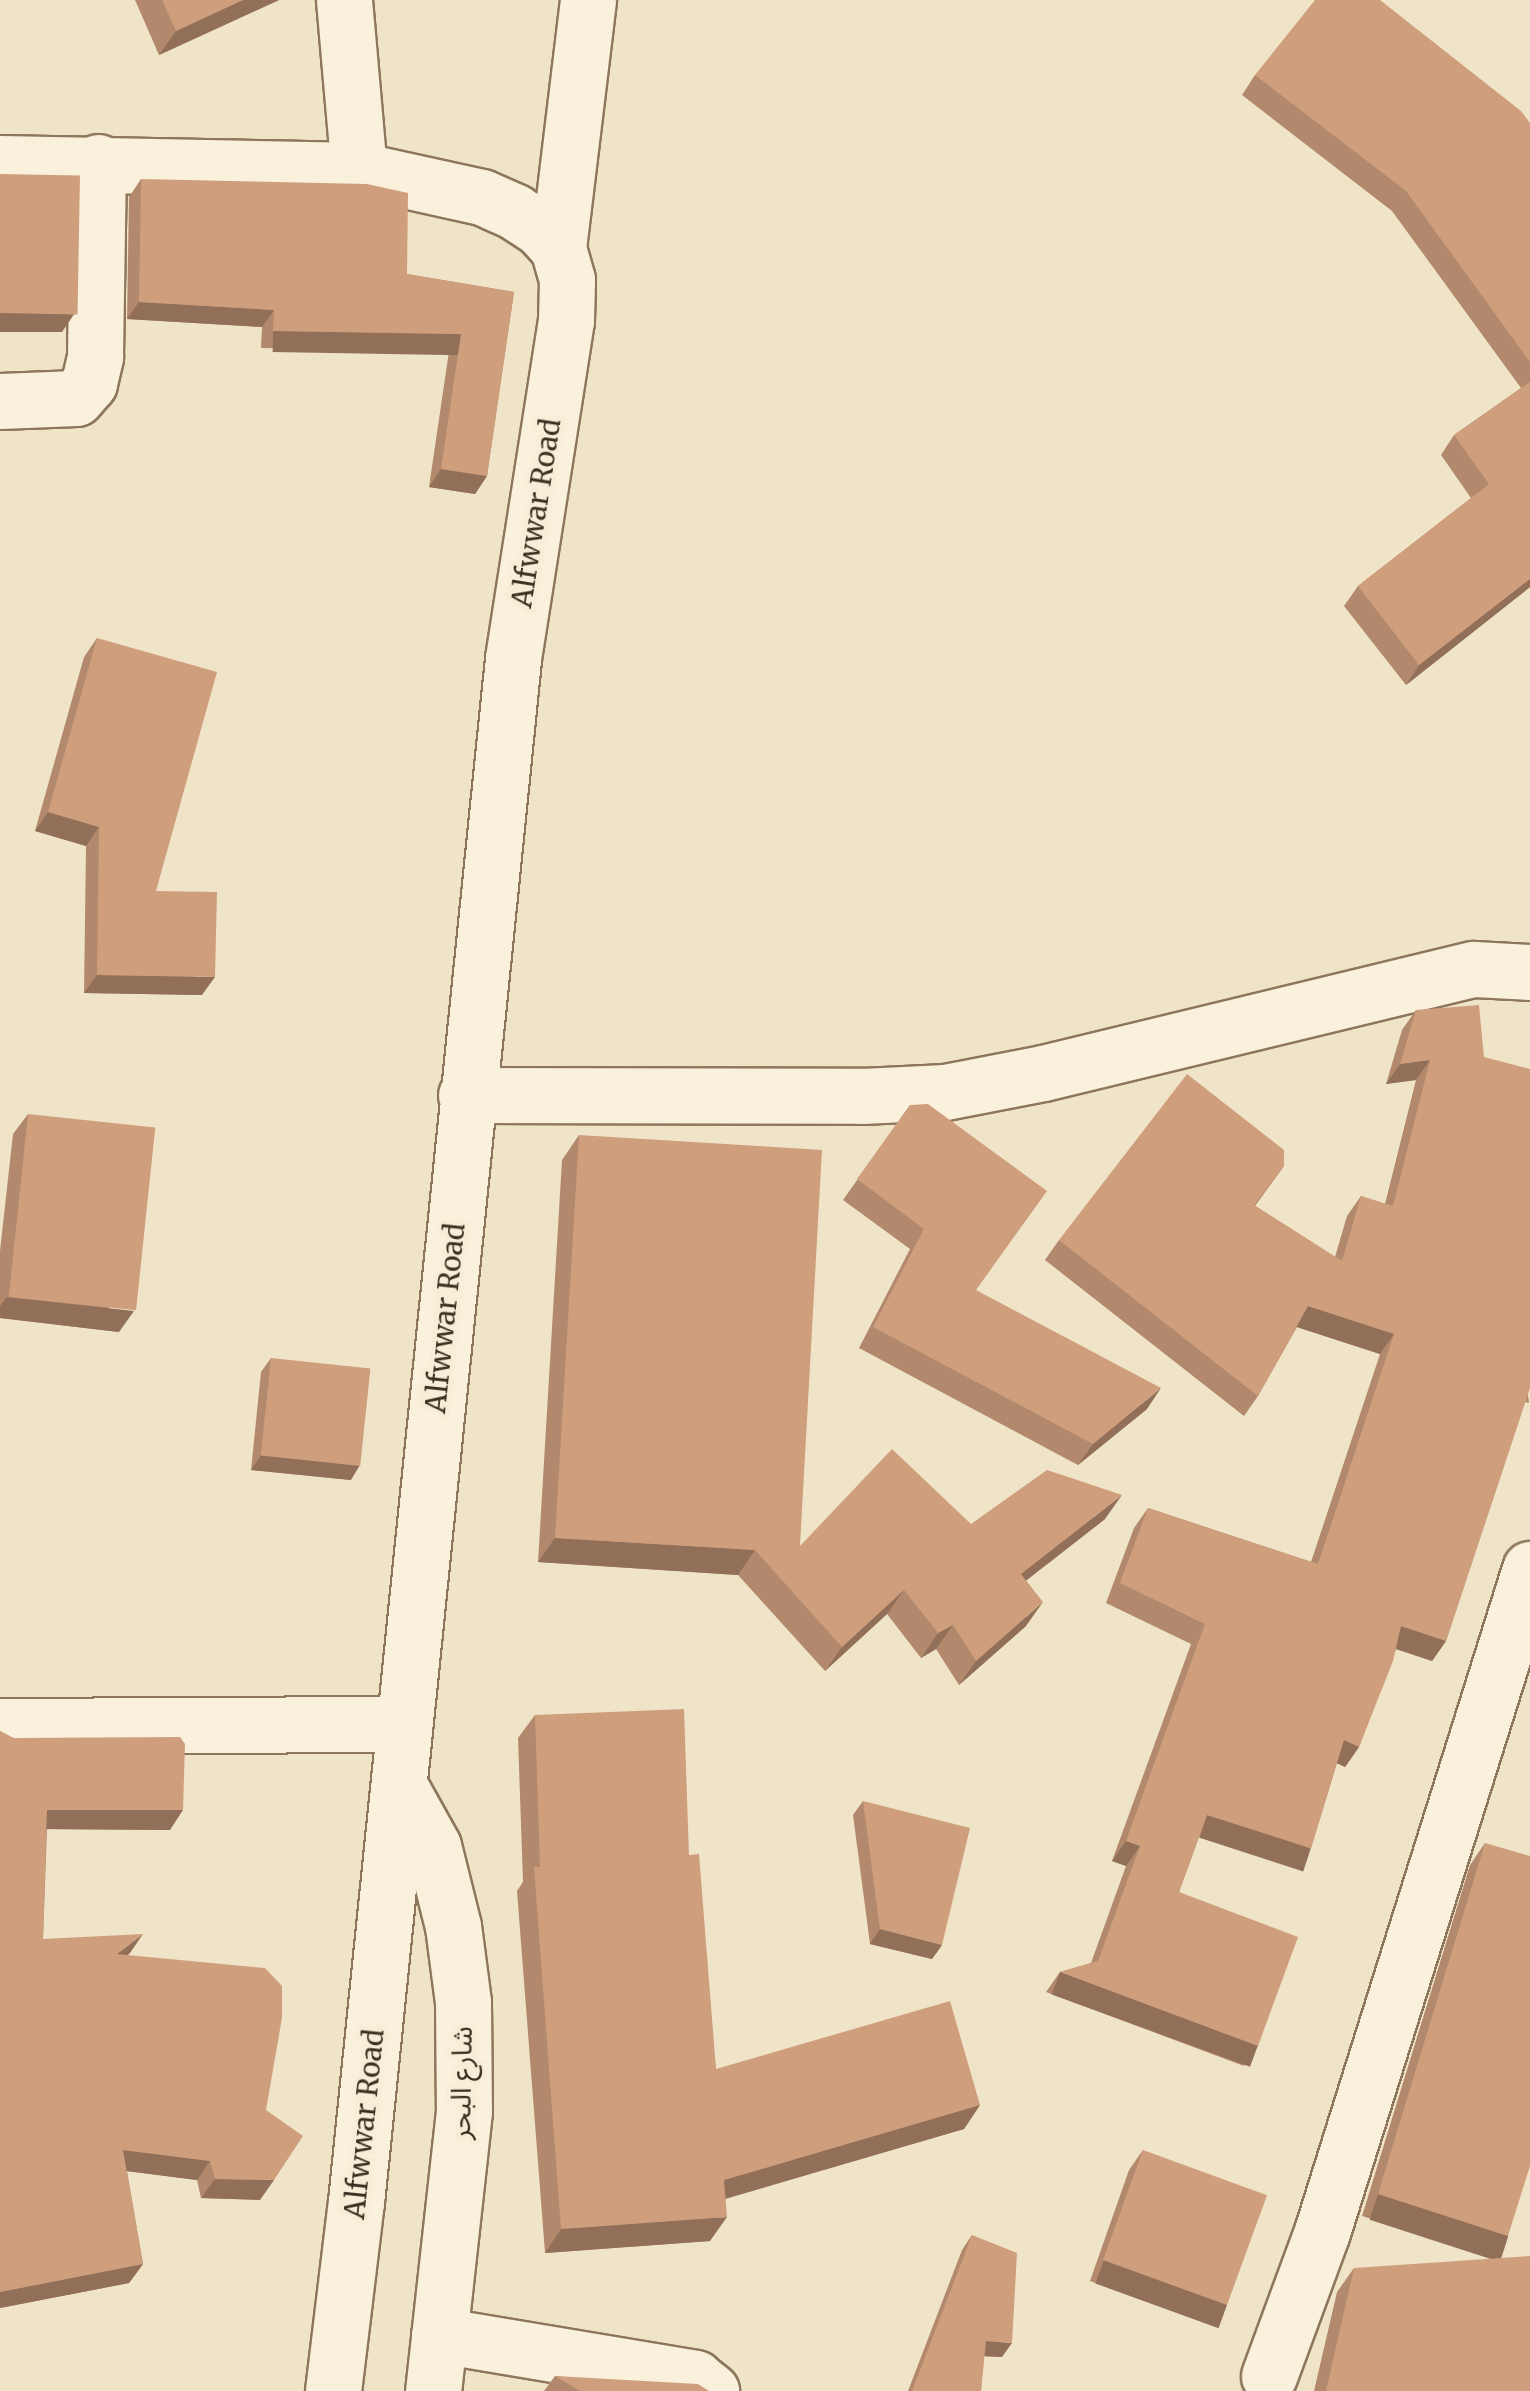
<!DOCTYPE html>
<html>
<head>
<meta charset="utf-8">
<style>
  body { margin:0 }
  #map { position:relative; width:1530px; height:2391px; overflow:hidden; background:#f0e4c8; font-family:Merriweather,"Noto Sans Arabic",serif }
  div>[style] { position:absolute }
  .roads { filter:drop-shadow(2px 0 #8d765c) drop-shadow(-2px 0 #8d765c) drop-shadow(0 2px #8d765c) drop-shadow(0 -2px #8d765c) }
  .minor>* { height:55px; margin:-27.5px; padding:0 27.5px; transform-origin:27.5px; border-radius:27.5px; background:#faf1dc }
  .wall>* { inset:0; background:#b2896c }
  .shaded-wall>* { inset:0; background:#916f58; transform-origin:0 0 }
  .building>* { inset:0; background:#cf9f7d; transform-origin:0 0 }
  span { translate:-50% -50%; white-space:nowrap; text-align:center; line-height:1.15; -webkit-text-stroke:10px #f7eed8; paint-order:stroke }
  .street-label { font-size:28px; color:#3d2e20 }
</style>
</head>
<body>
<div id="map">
  <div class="roads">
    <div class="minor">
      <i style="left:344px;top:0;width:171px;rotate:85deg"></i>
      <i style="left:0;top:163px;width:359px;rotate:1.1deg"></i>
      <i style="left:359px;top:170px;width:126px;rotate:12.4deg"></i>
      <i style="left:482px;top:197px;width:36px;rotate:24deg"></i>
      <i style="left:515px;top:212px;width:31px;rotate:33deg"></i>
      <i style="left:541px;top:229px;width:25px;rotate:48deg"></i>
      <i style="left:558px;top:248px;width:33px;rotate:74deg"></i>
      <i style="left:567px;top:280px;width:40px;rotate:91.4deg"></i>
      <i style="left:566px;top:320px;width:343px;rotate:98.9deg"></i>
      <i style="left:513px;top:659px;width:1550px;rotate:95.81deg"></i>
      <i style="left:356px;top:2201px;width:191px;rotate:96.9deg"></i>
      <i style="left:558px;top:248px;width:250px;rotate:-83.1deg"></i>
      <i style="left:0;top:401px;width:76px;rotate:-2.3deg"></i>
      <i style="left:76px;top:398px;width:20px;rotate:-49deg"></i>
      <i style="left:89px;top:383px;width:28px;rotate:-77deg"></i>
      <i style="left:95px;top:356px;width:194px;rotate:-89.1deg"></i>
      <i style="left:466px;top:1095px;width:396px;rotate:0.1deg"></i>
      <i style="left:862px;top:1096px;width:83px;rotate:-2.8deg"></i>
      <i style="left:945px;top:1092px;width:100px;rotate:-11deg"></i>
      <i style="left:1043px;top:1073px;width:443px;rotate:-13.6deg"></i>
      <i style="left:1474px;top:969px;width:56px;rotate:3.1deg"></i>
      <i style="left:0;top:1726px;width:402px;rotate:-0.3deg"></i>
      <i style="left:399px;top:1785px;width:70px;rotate:60.9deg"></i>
      <i style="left:433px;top:1846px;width:82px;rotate:76deg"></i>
      <i style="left:453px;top:1926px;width:77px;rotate:82.5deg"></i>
      <i style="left:463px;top:2002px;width:109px;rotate:89.5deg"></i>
      <i style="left:464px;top:2111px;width:282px;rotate:96.3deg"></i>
      <i style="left:439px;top:2335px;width:260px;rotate:9.5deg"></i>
      <i style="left:695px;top:2378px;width:21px;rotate:39deg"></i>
      <i style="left:1269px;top:2376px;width:153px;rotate:-69.8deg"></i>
      <i style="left:1322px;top:2232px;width:695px;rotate:-72.58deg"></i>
    </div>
  </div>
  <div class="wall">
    <i style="clip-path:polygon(135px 0,279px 0,159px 55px)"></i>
    <i style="clip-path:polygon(1255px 75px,1530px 123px,1530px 587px,1406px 685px,1344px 606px,1358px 586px,1471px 498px,1441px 455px,1454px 435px,1521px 388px,1392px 211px,1242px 95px)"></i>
    <i style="clip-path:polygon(141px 179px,407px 274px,514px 292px,487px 476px,475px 494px,429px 487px,449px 351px,261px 348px,262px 327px,127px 319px,129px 197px)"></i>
    <i style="clip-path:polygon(97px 638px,156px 891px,202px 995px,84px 993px,86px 846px,35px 831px,84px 657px)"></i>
    <i style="clip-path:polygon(1416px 1010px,1484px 1057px,1529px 1403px,1525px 1402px,1446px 1641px,1432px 1661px,1396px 1649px,1359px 1747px,1345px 1767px,1337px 1763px,1311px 1848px,1297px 1868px,1199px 1837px,1179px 1892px,1258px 2046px,1244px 2066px,1046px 1992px,1060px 1972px,1091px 1963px,1126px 1866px,1112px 1861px,1191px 1644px,1106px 1603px,1134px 1528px,1148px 1508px,1311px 1562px,1380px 1354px,1297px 1327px,1258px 1396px,1244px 1416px,1045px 1260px,1059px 1240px,1284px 1166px,1255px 1206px,1335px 1257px,1347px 1216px,1361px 1196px,1385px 1204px,1416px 1080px,1386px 1084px,1402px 1030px)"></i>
    <i style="clip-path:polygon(910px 1105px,976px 1290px,1147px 1409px,1078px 1465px,859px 1348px,910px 1249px,843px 1200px)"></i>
    <i style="clip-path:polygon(28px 1114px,119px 1332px,0 1318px,0 1251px,13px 1134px)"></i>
    <i style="clip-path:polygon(579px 1135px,800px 1546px,971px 1524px,1105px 1519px,1026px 1580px,1026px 1626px,959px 1685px,936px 1649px,921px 1658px,887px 1614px,825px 1671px,738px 1575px,538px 1562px,562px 1160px)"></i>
    <i style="clip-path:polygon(271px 1358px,351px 1480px,251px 1470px,261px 1372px)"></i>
    <i style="clip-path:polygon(535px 1715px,689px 1855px,716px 2069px,980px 2105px,964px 2129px,726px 2198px,710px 2241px,545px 2253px,517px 1891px,523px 1882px,518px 1738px)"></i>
    <i style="clip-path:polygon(0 1731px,170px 1830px,47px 1829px,43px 1939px,130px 1953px,128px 1955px,266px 2110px,260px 2200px,201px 2198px,197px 2180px,127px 2171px,143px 2264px,129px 2283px,0 2308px)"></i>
    <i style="clip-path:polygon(863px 1801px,942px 1945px,932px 1959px,870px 1944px,853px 1815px)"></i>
    <i style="clip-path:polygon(1485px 1843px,1508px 2236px,1492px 2258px,1362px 2216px,1470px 1865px)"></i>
    <i style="clip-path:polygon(1143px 2150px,1227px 2305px,1213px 2325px,1090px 2281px,1129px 2170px)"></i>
    <i style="clip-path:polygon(972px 2235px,1002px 2357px,984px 2356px,981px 2391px,908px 2391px,962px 2250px)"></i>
    <i style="clip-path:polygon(1354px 2268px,1530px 2391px,1314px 2391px,1337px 2292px)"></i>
    <i style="clip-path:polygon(555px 2376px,709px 2391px,544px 2391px)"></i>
  </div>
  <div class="shaded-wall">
    <i style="clip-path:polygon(243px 0,279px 0,159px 55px,176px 31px)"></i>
    <i style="clip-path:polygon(139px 302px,274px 310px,262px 327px,127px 319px)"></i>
    <i style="clip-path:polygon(0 313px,75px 313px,62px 332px,0 332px)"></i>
    <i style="left:273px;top:331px;width:188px;height:21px;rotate:1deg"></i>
    <i style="clip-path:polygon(441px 469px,487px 476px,475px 494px,429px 487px)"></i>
    <i style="clip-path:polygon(1530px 579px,1530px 587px,1406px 685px,1419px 665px)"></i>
    <i style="clip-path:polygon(48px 812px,99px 827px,86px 846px,35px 831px)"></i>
    <i style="clip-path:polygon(97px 975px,215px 977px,202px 995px,84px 993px)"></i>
    <i style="clip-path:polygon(1430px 1060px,1416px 1080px,1386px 1084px,1400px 1064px)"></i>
    <i style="clip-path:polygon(7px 1297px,134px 1311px,119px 1332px,0 1318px,0 1306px)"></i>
    <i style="clip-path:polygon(1308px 1306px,1394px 1334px,1380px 1354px,1294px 1326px)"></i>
    <i style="clip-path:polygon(1161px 1388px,1147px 1409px,1078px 1465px,1093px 1444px)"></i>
    <i style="clip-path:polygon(261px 1455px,360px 1465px,351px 1480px,251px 1470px)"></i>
    <i style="clip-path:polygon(1122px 1495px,1105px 1519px,1004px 1598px,1021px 1574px)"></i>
    <i style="clip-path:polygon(555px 1538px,755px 1550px,738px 1575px,538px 1562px)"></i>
    <i style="clip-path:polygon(904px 1590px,887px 1614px,825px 1671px,842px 1647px)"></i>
    <i style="clip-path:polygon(1043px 1602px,1026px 1626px,959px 1685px,976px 1661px)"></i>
    <i style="clip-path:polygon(953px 1625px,936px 1649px,921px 1658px,938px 1633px)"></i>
    <i style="clip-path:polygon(1401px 1626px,1446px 1641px,1432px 1661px,1387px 1646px)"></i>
    <i style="clip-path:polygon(1344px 1740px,1359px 1747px,1345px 1767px,1330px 1760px)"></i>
    <i style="clip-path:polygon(47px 1810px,183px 1810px,170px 1830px,34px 1829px)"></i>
    <i style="left:1207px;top:1815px;width:109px;height:24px;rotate:18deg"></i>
    <i style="clip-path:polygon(1126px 1841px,1140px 1846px,1126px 1866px,1112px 1861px)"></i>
    <i style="clip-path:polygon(880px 1929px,942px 1945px,932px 1959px,870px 1944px)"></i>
    <i style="clip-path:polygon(143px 1934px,130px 1953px,104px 1973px,117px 1954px)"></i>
    <i style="left:1060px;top:1972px;width:211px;height:24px;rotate:20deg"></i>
    <i style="clip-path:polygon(980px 2105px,964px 2129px,708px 2204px,724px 2180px)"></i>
    <i style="clip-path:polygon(123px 2150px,210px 2161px,197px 2180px,110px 2169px)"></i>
    <i style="clip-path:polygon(215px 2179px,274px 2180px,260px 2200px,201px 2198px)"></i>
    <i style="left:1378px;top:2194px;width:137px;height:27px;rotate:18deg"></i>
    <i style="clip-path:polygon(727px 2217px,710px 2241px,545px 2253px,561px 2229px)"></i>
    <i style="left:1104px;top:2260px;width:131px;height:25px;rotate:20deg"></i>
    <i style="clip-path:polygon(143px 2264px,129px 2283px,0 2308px,0 2292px)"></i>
    <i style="clip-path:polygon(986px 2341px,1012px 2343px,1002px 2357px,976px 2356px)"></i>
  </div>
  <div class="building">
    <i style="clip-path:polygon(162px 0,243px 0,176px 31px)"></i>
    <i style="clip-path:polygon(1315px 0,1380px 0,1521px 111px,1530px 123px,1530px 362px,1406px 191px,1255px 75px)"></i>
    <i style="left:0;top:174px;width:80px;height:139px;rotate:1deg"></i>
    <i style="clip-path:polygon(141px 179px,367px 184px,408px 193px,407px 274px,514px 292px,487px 476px,441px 469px,461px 334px,273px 331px,274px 310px,139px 302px)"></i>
    <i style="clip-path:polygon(1530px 382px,1530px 579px,1419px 665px,1358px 586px,1489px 484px,1454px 435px)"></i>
    <i style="clip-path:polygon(97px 638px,217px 672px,156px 891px,217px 892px,215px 977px,97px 975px,99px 827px,48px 812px)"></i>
    <i style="clip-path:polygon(1479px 1005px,1484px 1057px,1530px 1069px,1530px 1388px,1446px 1641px,1401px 1626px,1393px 1661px,1359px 1747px,1344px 1740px,1311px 1848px,1207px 1815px,1179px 1892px,1298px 1937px,1258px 2046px,1060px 1972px,1098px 1961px,1140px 1846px,1126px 1841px,1205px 1624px,1120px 1583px,1148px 1508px,1318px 1564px,1394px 1334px,1308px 1306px,1258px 1396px,1059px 1240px,1187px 1074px,1284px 1150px,1284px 1166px,1254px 1205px,1342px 1261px,1361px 1196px,1393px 1206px,1430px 1060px,1400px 1064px,1416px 1010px)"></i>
    <i style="clip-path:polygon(928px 1104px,1047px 1191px,976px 1290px,1161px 1388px,1093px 1444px,873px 1327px,924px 1229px,857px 1179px,910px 1105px)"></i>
    <i style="left:28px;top:1114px;width:128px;height:184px;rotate:6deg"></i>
    <i style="clip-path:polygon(579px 1135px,822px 1150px,800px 1546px,892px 1449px,971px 1524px,1047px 1470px,1122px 1495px,1021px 1574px,1043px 1602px,976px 1661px,953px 1625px,938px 1633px,904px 1590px,842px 1647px,755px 1550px,555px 1538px)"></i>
    <i style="left:271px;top:1358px;width:100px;height:98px;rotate:6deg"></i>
    <i style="clip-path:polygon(684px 1709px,689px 1855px,699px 1854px,716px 2069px,950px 2001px,980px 2105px,724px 2180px,727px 2217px,561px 2229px,534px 1867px,540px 1867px,535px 1715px)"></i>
    <i style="clip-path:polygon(0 1731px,14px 1738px,180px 1737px,185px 1744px,183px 1810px,47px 1810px,43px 1939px,143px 1934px,117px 1954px,265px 1968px,282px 1986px,282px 2018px,266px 2110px,303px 2136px,274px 2180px,215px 2179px,210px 2161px,123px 2150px,143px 2264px,0 2292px)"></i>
    <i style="clip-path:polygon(863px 1801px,970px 1828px,942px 1945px,880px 1929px)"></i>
    <i style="clip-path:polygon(1485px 1843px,1530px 1856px,1530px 2166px,1508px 2236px,1378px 2194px)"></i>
    <i style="left:1143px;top:2150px;width:132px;height:117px;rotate:20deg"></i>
    <i style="clip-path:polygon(972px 2235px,1017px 2253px,1012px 2343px,986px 2341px,981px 2391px,912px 2391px)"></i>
    <i style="clip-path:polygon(1530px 2256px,1530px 2391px,1326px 2391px,1354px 2268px)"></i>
    <i style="clip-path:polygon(555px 2376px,698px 2384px,709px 2391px,580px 2391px)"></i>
  </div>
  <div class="street-label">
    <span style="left:536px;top:513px;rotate:-81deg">Alfwwar Road</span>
    <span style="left:445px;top:1318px;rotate:-84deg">Alfwwar Road</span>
    <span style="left:461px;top:2083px;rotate:-89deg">شارع البحر</span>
    <span style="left:364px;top:2124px;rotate:-84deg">Alfwwar Road</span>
  </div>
</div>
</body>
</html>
